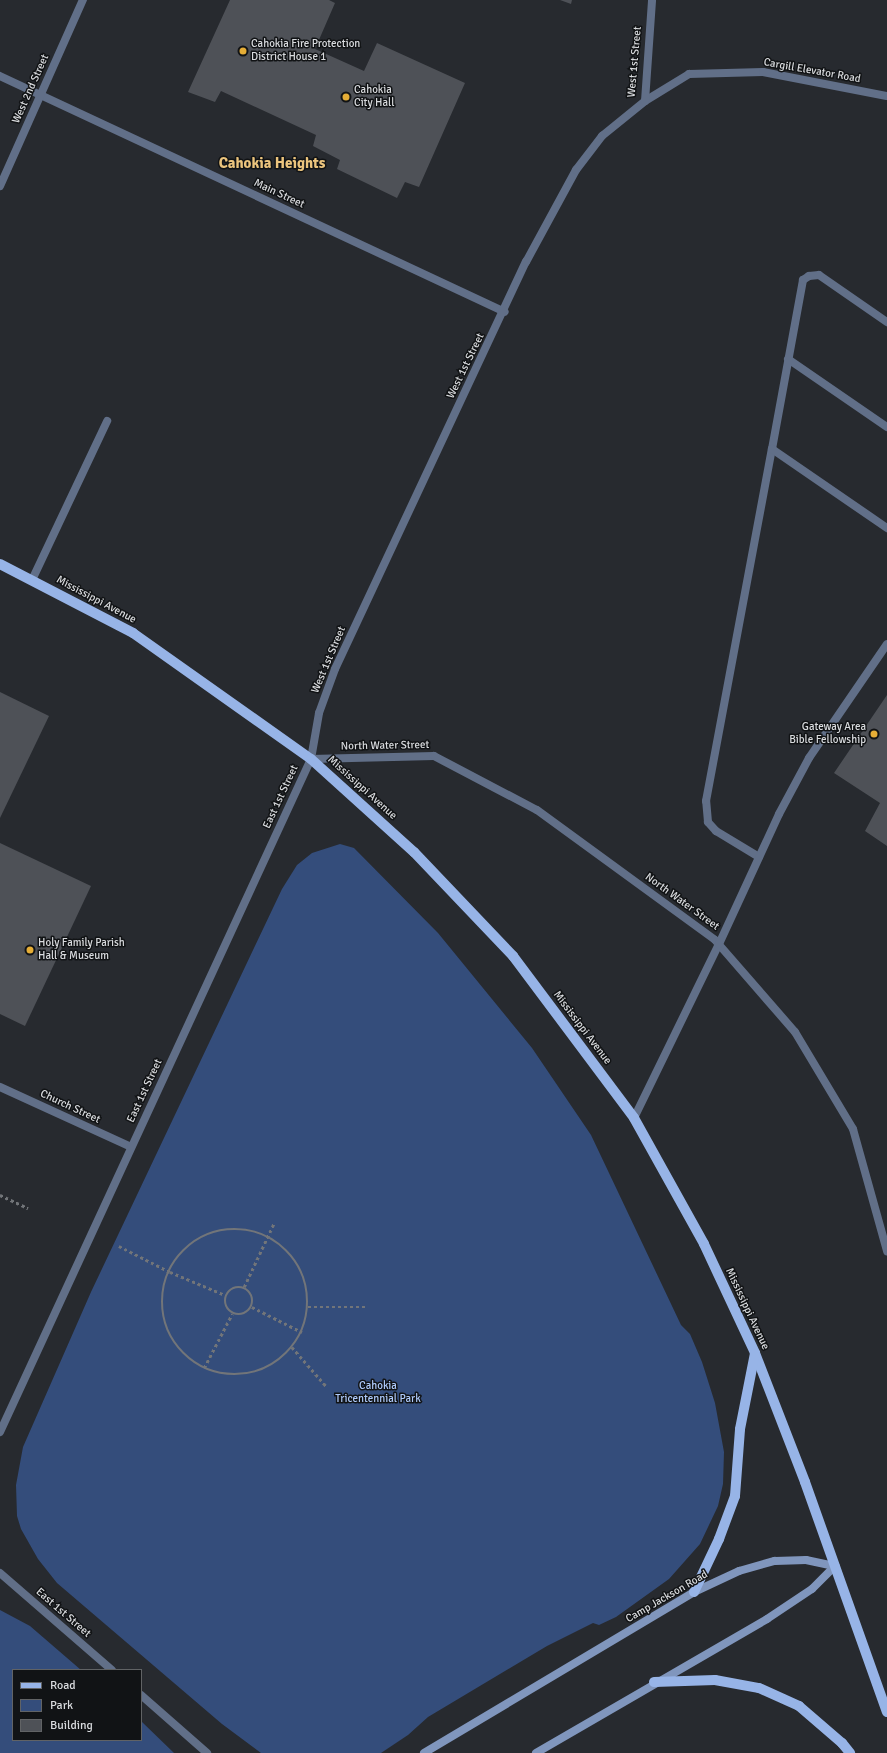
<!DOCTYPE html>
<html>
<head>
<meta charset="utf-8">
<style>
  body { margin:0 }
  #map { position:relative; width:887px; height:1753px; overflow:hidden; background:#272a2f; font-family:Signika,sans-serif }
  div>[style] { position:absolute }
  .green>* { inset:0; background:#344d7b }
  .building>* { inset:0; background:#4e5157 }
  .path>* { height:2.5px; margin-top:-1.25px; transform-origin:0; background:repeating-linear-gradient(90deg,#727579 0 3px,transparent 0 6px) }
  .path>.ring { margin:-1.25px; padding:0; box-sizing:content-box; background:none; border:2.5px solid #727579; border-radius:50% }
  .service>* { height:8px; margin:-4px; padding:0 4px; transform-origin:4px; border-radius:4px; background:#616f88 }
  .minor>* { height:8px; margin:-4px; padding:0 4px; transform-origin:4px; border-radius:4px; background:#616f88 }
  .secondary>* { height:8px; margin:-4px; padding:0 4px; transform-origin:4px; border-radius:4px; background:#8096bd }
  .primary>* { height:10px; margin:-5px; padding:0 5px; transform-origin:5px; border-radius:5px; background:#97b4e7 }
  .dots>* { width:11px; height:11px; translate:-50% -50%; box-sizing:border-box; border:2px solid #111315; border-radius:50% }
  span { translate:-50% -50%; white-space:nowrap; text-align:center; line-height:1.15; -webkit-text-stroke:3px #111315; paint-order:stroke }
  .poi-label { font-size:11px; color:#d9dbde }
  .left { translate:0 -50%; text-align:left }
  .right { translate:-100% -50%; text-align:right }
  .street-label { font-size:11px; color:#d9dbde }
  .park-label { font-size:11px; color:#afcbfb }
  .district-label { font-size:15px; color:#ebc47d; font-weight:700 }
  .legend { position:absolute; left:12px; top:1669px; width:130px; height:72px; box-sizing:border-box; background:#111315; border:1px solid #616365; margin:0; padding:5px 7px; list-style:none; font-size:12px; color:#d9dbde }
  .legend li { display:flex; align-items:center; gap:8px; height:20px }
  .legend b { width:20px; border:1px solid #616365 }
</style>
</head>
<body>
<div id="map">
  <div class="green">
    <i style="clip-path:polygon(340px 844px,354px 848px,438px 933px,532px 1048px,591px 1135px,681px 1325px,690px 1334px,702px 1362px,715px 1403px,724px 1452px,723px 1484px,718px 1506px,700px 1544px,669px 1579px,616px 1617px,599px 1625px,593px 1623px,547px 1646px,428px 1717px,408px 1735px,381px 1753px,261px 1753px,222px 1724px,57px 1583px,38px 1559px,21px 1529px,17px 1516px,16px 1485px,23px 1447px,91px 1292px,282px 889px,297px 865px,312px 853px)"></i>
    <i style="clip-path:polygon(0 1610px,30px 1626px,81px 1670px,13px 1670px,13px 1740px,141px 1740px,141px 1721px,174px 1753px,0 1753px)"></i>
  </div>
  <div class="building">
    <i style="clip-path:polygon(230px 0,329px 0,335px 3px,315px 49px,364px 71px,377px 43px,465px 83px,419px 187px,405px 182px,397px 198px,337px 169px,340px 160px,313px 146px,316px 135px,221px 91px,215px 102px,188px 92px)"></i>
    <i style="clip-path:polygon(560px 0,572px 0,571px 4px)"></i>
    <i style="clip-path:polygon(0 692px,49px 716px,0 818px)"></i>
    <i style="clip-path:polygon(887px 695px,887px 846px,865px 831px,880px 803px,834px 773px)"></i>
    <i style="clip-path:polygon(0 843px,91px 886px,25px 1026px,0 1014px)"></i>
  </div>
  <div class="path">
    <i style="left:0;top:1195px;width:31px;rotate:25deg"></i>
    <i class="ring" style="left:162px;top:1229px;width:143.5px;height:143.5px"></i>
    <i style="left:119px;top:1246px;width:57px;rotate:27deg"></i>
    <i style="left:170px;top:1272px;width:60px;rotate:22.7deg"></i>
    <i class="ring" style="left:225px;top:1287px;width:25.5px;height:25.5px"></i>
    <i style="left:244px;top:1287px;width:71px;rotate:-64.9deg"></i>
    <i style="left:252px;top:1307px;width:56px;rotate:26.6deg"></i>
    <i style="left:308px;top:1307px;width:58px"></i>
    <i style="left:292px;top:1347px;width:52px;rotate:48.9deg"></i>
    <i style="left:204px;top:1368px;width:61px;rotate:-62.6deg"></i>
  </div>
  <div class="service">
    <i style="left:788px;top:359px;width:120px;rotate:34.5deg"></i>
    <i style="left:772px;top:449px;width:172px;rotate:-79.6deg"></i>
    <i style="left:803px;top:280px;width:7px;rotate:-34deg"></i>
    <i style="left:809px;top:276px;width:10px;rotate:-6deg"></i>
    <i style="left:819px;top:275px;width:83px;rotate:34.7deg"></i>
    <i style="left:32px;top:580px;width:176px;rotate:-64.7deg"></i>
    <i style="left:311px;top:759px;width:123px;rotate:-1.4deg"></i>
    <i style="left:434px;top:756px;width:116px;rotate:27.7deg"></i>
    <i style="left:537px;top:810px;width:220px;rotate:36.1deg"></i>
    <i style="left:715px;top:940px;width:122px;rotate:49deg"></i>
    <i style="left:795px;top:1032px;width:113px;rotate:59.1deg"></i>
    <i style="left:853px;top:1129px;width:127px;rotate:74.4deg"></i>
    <i style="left:759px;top:857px;width:50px;rotate:-148.8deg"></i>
    <i style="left:716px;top:831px;width:12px;rotate:-132deg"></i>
    <i style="left:708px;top:822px;width:21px;rotate:-95deg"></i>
    <i style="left:706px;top:801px;width:358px;rotate:-79.4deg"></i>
    <i style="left:772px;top:449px;width:140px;rotate:34.5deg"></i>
    <i style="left:634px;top:1118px;width:194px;rotate:-64deg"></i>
    <i style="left:719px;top:944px;width:143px;rotate:-65.2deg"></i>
    <i style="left:779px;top:814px;width:64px;rotate:-61.8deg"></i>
    <i style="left:809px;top:758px;width:138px;rotate:-55.6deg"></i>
  </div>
  <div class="minor">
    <i style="left:0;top:76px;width:557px;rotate:25.05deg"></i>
    <i style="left:645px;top:101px;width:52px;rotate:-31.5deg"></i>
    <i style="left:689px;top:74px;width:74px;rotate:-1.5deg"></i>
    <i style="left:763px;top:72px;width:126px;rotate:11deg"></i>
    <i style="left:0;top:186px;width:204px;rotate:-66deg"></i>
    <i style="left:0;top:1087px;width:144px;rotate:24.6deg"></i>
    <i style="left:0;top:1432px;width:741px;rotate:-65.2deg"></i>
    <i style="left:311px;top:759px;width:47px;rotate:-80.1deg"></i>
    <i style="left:319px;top:713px;width:47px;rotate:-70deg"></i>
    <i style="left:335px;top:669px;width:450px;rotate:-64.9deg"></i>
    <i style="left:526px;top:262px;width:105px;rotate:-61.5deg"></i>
    <i style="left:576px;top:170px;width:43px;rotate:-52.6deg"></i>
    <i style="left:602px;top:136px;width:55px;rotate:-39.1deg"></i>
    <i style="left:645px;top:101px;width:101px;rotate:-86deg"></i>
    <i style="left:0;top:1573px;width:148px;rotate:40.9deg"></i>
    <i style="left:141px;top:1695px;width:88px;rotate:41.3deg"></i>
  </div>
  <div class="secondary">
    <i style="left:424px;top:1753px;width:314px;rotate:-30.8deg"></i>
    <i style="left:694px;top:1592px;width:50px;rotate:-25deg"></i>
    <i style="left:739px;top:1571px;width:37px;rotate:-16deg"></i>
    <i style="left:775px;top:1561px;width:31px;rotate:-2deg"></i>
    <i style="left:806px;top:1560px;width:30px;rotate:12deg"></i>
    <i style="left:536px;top:1753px;width:267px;rotate:-30.1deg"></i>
    <i style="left:767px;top:1619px;width:54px;rotate:-33.7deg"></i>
    <i style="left:812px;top:1589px;width:33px;rotate:-45deg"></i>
  </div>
  <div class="primary">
    <i style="left:0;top:564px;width:150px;rotate:27.4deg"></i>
    <i style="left:133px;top:633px;width:218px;rotate:35.3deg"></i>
    <i style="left:311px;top:759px;width:139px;rotate:42.1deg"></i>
    <i style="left:414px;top:852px;width:144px;rotate:46.4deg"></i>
    <i style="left:513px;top:956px;width:202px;rotate:53.2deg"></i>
    <i style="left:634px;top:1118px;width:144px;rotate:60.9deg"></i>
    <i style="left:704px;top:1244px;width:120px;rotate:64.9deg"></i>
    <i style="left:755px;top:1353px;width:138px;rotate:68.8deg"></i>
    <i style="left:805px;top:1482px;width:244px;rotate:70.4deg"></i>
    <i style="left:694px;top:1592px;width:59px;rotate:-64.7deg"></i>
    <i style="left:719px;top:1539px;width:46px;rotate:-69.6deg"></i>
    <i style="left:735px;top:1496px;width:67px;rotate:-85.7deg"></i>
    <i style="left:740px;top:1429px;width:77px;rotate:-78.8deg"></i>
    <i style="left:654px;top:1682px;width:61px;rotate:-1.9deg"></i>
    <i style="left:715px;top:1680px;width:45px;rotate:10.3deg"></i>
    <i style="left:759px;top:1688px;width:44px;rotate:24.2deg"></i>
    <i style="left:799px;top:1706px;width:57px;rotate:40.7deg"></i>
    <i style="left:842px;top:1743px;width:13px;rotate:51deg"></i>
  </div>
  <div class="dots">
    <i style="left:243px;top:51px;background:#e5ad36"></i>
    <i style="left:346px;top:97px;background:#e5ad36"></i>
    <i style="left:874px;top:734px;background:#e5ad36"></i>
    <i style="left:30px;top:950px;background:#e5ad36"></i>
  </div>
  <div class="poi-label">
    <span class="left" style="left:251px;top:51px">Cahokia Fire Protection<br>District House 1</span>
    <span class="left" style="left:354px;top:97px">Cahokia<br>City Hall</span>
    <span class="right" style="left:866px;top:734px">Gateway Area<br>Bible Fellowship</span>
    <span class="left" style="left:38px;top:950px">Holy Family Parish<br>Hall &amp; Museum</span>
  </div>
  <div class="street-label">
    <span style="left:635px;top:62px;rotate:-85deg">West 1st Street</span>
    <span style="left:812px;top:71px;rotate:10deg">Cargill Elevator Road</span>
    <span style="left:31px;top:89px;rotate:-66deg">West 2nd Street</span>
    <span style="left:279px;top:194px;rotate:25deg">Main Street</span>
    <span style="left:466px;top:366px;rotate:-64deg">West 1st Street</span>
    <span style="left:96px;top:600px;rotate:28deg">Mississippi Avenue</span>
    <span style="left:329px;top:660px;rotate:-67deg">West 1st Street</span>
    <span style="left:385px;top:746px;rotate:-1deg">North Water Street</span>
    <span style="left:362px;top:788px;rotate:42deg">Mississippi Avenue</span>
    <span style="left:281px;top:797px;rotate:-65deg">East 1st Street</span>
    <span style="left:682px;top:902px;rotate:36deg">North Water Street</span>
    <span style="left:582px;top:1028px;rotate:53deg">Mississippi Avenue</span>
    <span style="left:145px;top:1091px;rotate:-65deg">East 1st Street</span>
    <span style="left:70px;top:1107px;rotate:25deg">Church Street</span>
    <span style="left:747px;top:1309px;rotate:65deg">Mississippi Avenue</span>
    <span style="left:667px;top:1597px;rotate:-30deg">Camp Jackson Road</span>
    <span style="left:63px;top:1613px;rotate:41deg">East 1st Street</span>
  </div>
  <div class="park-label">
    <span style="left:378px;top:1393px">Cahokia<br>Tricentennial Park</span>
  </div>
  <div class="district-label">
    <span style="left:272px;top:164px">Cahokia Heights</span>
  </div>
  <ul class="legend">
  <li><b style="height:5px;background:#97b4e7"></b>Road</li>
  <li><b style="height:11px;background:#344d7b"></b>Park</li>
  <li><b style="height:11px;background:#4e5157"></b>Building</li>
  </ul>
</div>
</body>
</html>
